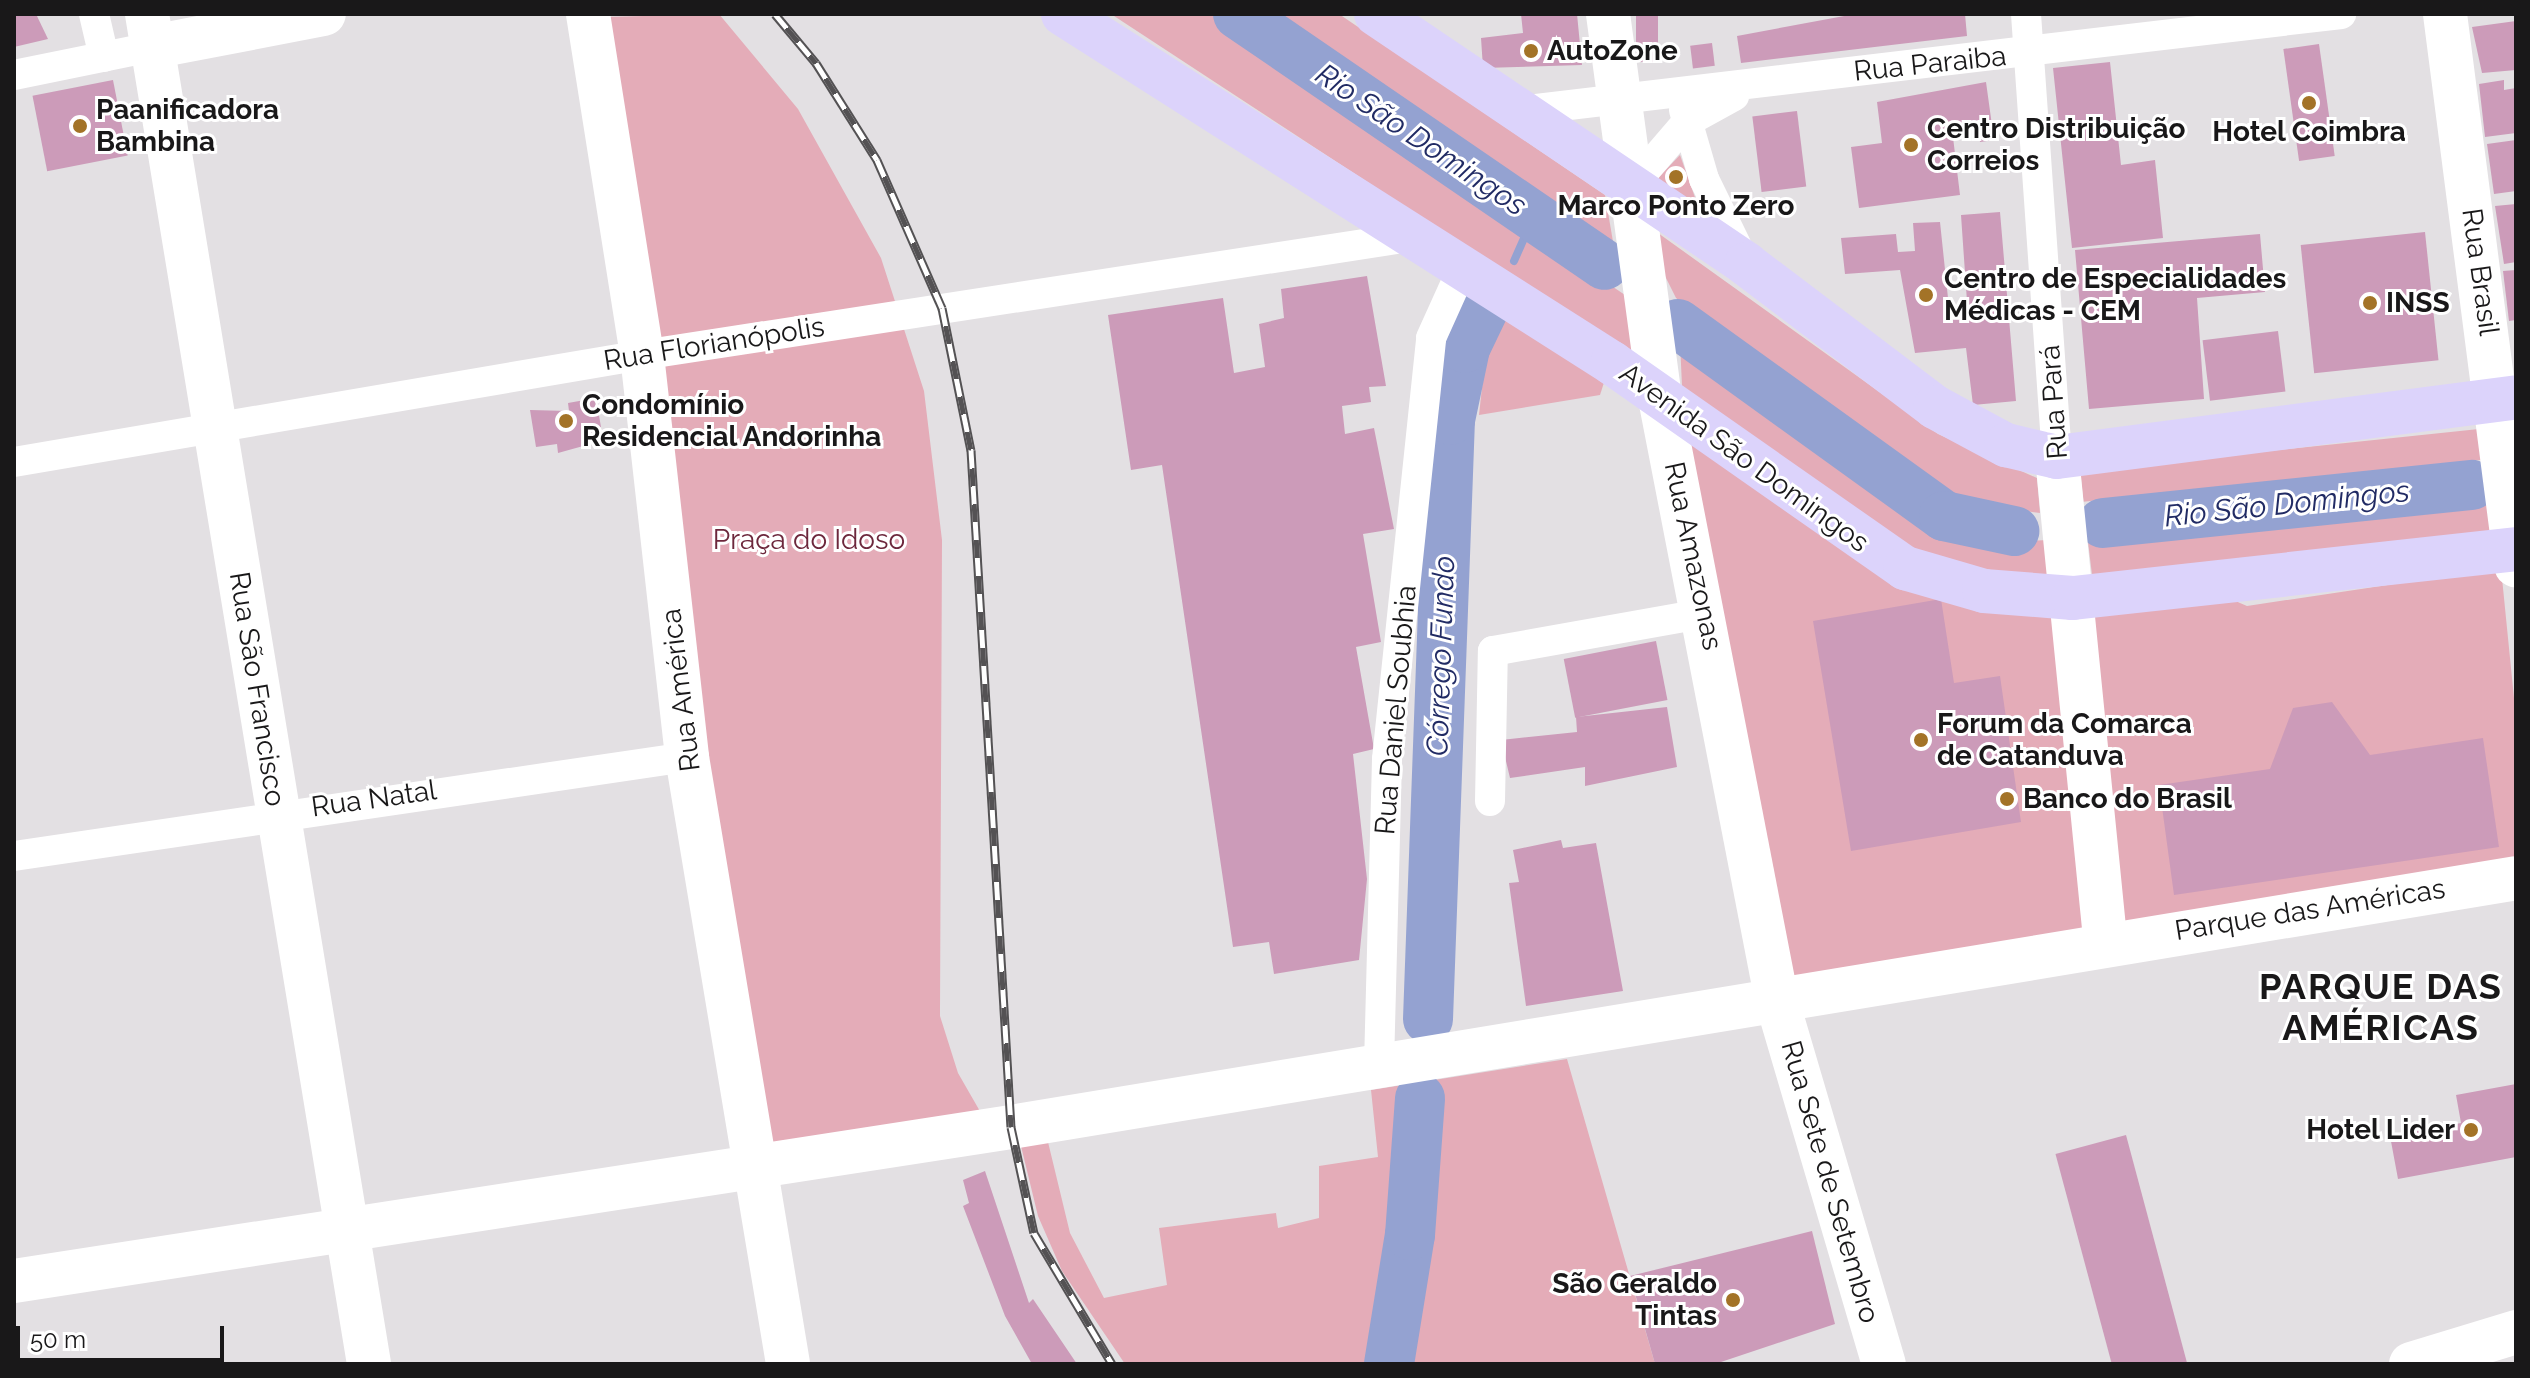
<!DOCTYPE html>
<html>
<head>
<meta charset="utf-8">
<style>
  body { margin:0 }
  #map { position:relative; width:2530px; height:1378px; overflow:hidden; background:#e3e0e3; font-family:Raleway,sans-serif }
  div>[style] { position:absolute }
  .green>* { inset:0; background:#e4acb8; transform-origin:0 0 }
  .stream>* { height:8px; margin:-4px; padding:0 4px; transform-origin:4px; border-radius:4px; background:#94a2d1 }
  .river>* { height:50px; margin:-25px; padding:0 25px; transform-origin:25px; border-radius:25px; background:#94a2d1 }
  .building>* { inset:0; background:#cc9bb9; transform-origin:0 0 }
  .street>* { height:30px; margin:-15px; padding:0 15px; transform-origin:15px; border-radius:15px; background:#fff }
  .secondary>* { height:44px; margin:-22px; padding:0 22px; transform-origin:22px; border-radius:22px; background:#fff }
  .primary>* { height:44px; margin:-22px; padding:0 22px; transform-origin:22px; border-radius:22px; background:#dcd3fb }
  .rail>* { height:9px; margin-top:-4.5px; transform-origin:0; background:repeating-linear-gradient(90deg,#fff 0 18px,#545254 0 36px); box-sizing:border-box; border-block:2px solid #545254 }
  .dots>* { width:22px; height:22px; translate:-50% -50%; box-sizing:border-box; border:4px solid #fff; border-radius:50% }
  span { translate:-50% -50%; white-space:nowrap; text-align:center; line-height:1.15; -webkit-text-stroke:6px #fff; paint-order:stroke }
  .poi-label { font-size:28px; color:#191819; font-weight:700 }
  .left { translate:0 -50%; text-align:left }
  .right { translate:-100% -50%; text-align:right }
  .street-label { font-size:28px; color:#191819 }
  .park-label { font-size:28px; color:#6d273c }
  .water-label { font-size:30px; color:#212b64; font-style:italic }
  .district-label { font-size:36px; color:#191819; font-weight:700; letter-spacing:2px }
  .frame { position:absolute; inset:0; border:16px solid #191819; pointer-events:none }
  .scale { position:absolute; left:16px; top:1326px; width:208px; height:36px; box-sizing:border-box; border:4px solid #191819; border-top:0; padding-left:10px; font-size:24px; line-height:28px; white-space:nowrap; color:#191819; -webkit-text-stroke:6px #fff; paint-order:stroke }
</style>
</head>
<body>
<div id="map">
  <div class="green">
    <i style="clip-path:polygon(719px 14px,798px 109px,881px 258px,924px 391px,942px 540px,940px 1016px,958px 1073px,985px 1120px,769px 1144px,699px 757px,605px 17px)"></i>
    <i style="clip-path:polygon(1111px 14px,1210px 14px,1625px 295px,1633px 356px)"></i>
    <i style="clip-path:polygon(1259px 14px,1339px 14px,1605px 195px,1616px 259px)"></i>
    <i style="clip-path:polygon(1680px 155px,1698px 206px,1656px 180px)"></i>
    <i style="clip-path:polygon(1658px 233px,1938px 434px,2037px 478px,2040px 513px,1961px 502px,1911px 473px,1676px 298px,1663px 272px)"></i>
    <i style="clip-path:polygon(1512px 305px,1609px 367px,1600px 395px,1479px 415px,1486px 350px)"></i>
    <i style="clip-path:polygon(1680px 342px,1936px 528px,1986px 543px,2048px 540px,2053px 578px,1982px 572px,1918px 554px,1682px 386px)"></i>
    <i style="left:2479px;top:429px;width:31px;height:401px;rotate:84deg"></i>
    <i style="clip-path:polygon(1685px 436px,1876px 573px,2226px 597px,2247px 606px,2501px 568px,2516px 718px,2516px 863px,1791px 982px)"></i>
    <i style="left:2488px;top:493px;width:38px;height:403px;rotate:83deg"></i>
    <i style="clip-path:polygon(1567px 1059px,1655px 1364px,1125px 1364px,1062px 1271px,1038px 1216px,1021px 1146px,1048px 1142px,1070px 1233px,1104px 1298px,1167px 1285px,1159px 1228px,1276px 1213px,1278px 1228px,1319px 1218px,1319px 1166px,1378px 1157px,1371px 1090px)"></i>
  </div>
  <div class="stream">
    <i style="left:1514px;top:261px;width:47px;rotate:-66.2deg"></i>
  </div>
  <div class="river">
    <i style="left:1238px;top:14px;width:444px;rotate:34.4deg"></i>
    <i style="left:1678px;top:324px;width:328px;rotate:35.8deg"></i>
    <i style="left:1944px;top:516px;width:72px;rotate:12.1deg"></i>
    <i style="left:2103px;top:523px;width:371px;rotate:-5.9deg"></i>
    <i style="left:1428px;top:1019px;width:599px;rotate:-87.9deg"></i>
    <i style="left:1450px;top:420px;width:74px;rotate:-78.2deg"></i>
    <i style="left:1465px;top:348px;width:53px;rotate:-64.4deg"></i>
    <i style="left:1389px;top:1364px;width:131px;rotate:-80.8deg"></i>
    <i style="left:1410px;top:1235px;width:137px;rotate:-85.8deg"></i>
  </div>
  <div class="building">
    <i style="clip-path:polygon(14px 14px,36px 14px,48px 39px,14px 47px)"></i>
    <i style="clip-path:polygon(1521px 14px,1577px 14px,1582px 65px,1483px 68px,1481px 38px,1523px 33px)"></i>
    <i style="left:1636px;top:14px;width:22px;height:48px"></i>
    <i style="clip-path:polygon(1855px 14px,1965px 14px,1967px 36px,1741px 63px,1737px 36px)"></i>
    <i style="clip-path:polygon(2516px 21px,2516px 70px,2482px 73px,2472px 27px)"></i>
    <i style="left:1712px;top:43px;width:23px;height:22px;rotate:83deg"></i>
    <i style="left:2319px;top:44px;width:113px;height:36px;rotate:82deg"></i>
    <i style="clip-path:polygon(2110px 62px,2121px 165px,2155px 160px,2163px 238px,2072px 248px,2053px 68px)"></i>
    <i style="left:113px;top:80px;width:77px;height:82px;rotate:79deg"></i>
    <i style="clip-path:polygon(2504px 80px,2504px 90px,2516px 88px,2516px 133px,2485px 137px,2479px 84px)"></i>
    <i style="clip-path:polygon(1986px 82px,1994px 140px,1980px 142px,1978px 126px,1952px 129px,1960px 195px,1859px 208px,1851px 147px,1882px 143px,1877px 102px)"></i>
    <i style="left:1797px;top:111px;width:76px;height:45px;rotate:83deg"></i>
    <i style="clip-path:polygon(2516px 140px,2516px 191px,2494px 194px,2487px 144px)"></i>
    <i style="clip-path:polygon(2516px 204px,2516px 262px,2504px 264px,2495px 206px)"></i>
    <i style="clip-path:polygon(2000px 212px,2016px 401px,1973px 405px,1966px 348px,1915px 353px,1900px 270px,1845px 274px,1841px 238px,1896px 234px,1898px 252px,1915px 251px,1913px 223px,1940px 222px,1950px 317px,1968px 316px,1961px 215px)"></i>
    <i style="left:2425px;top:232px;width:129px;height:125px;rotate:84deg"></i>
    <i style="clip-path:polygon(2260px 234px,2265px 292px,2197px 298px,2204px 399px,2089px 409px,2075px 250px)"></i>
    <i style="clip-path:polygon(2516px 270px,2516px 320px,2509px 321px,2503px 271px)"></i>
    <i style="clip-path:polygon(1367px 276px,1386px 386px,1369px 387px,1371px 402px,1342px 406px,1345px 434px,1374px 428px,1394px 529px,1363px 534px,1381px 642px,1356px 647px,1374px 749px,1353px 754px,1367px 879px,1359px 960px,1274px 974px,1269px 942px,1233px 947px,1162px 465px,1131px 470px,1108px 315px,1223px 298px,1234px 373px,1265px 367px,1259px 324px,1284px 318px,1281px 289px)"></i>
    <i style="left:2278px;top:331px;width:61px;height:76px;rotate:83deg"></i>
    <i style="clip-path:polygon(596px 398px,601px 427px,591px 429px,594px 443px,558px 453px,557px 444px,536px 447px,530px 410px,569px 411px,568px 403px)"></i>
    <i style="clip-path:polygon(1941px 599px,1954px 683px,2000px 676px,2021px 822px,1851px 851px,1813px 621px)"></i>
    <i style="left:1656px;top:641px;width:60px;height:94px;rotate:79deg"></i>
    <i style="clip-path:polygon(2332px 702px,2370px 755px,2483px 738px,2499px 847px,2174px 895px,2159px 785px,2270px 769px,2293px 708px)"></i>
    <i style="clip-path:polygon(1667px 707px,1677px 767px,1585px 786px,1585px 767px,1510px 778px,1501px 740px,1577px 732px,1576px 717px)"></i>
    <i style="clip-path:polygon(1561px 840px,1563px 848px,1596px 843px,1623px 991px,1526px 1006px,1509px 883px,1519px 882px,1513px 850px)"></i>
    <i style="clip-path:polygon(2516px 1084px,2516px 1157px,2398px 1179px,2390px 1136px,2461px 1123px,2456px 1095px)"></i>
    <i style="left:2126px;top:1135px;width:237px;height:73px;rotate:75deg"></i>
    <i style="clip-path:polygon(985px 1171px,1029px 1303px,1033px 1299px,1077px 1364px,1032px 1364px,1005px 1316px,963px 1206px,969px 1203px,963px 1180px)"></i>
    <i style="clip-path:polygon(1812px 1231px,1835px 1324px,1715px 1364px,1655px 1364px,1630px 1276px)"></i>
  </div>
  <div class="street">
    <i style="left:94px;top:14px;width:44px;rotate:76.9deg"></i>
    <i style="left:2026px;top:14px;width:444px;rotate:86deg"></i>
    <i style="left:14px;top:75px;width:141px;rotate:-11.5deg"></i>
    <i style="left:1684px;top:110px;width:72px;rotate:73.8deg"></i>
    <i style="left:1704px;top:179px;width:89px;rotate:64deg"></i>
    <i style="left:1518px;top:111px;width:829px;rotate:-6.72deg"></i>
    <i style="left:1632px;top:186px;width:84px;rotate:-49.3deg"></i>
    <i style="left:1687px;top:122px;width:54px;rotate:-29deg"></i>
    <i style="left:14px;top:462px;width:637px;rotate:-9.67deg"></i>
    <i style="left:642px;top:355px;width:783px;rotate:-8.74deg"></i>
    <i style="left:1490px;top:801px;width:150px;rotate:-88.9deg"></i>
    <i style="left:1493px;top:651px;width:217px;rotate:-10.1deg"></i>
    <i style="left:14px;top:856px;width:680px;rotate:-8.37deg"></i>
    <i style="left:1379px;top:1065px;width:306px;rotate:-88.5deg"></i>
    <i style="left:1387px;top:759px;width:423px;rotate:-84deg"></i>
    <i style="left:1431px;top:338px;width:78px;rotate:-65.7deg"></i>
  </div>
  <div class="secondary">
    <i style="left:147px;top:14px;width:1368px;rotate:80.66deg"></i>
    <i style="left:588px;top:14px;width:345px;rotate:81deg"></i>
    <i style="left:642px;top:355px;width:405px;rotate:83.6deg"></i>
    <i style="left:687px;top:757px;width:615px;rotate:80.55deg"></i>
    <i style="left:1608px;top:14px;width:388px;rotate:82.3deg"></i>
    <i style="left:1660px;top:398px;width:614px;rotate:79.02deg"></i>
    <i style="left:1777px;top:1001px;width:378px;rotate:73.6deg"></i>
    <i style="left:2445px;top:14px;width:556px;rotate:82.66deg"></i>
    <i style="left:152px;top:47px;width:175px;rotate:-10.9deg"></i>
    <i style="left:2057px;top:457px;width:487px;rotate:84.3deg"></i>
    <i style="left:14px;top:1281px;width:1009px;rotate:-8.78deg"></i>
    <i style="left:1011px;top:1127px;width:1525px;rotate:-9.39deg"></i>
    <i style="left:2411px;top:1364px;width:110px;rotate:-16.9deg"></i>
  </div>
  <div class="primary">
    <i style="left:1063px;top:14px;width:651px;rotate:32.44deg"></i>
    <i style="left:1612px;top:363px;width:358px;rotate:35deg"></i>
    <i style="left:1905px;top:568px;width:82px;rotate:16.2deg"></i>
    <i style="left:1984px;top:591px;width:89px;rotate:4.5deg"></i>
    <i style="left:2073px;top:598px;width:446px;rotate:-6.3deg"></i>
    <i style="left:1376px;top:14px;width:447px;rotate:34deg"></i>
    <i style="left:1746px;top:264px;width:237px;rotate:37.1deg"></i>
    <i style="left:1935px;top:407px;width:81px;rotate:28.2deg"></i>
    <i style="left:2006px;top:445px;width:52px;rotate:13.2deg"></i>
    <i style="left:2057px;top:457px;width:463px;rotate:-7.4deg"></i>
  </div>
  <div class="rail">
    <i style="left:775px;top:14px;width:64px;rotate:50.1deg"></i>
    <i style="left:816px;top:63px;width:115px;rotate:57.8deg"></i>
    <i style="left:877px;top:160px;width:162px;rotate:66.3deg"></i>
    <i style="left:942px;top:308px;width:145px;rotate:78.5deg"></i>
    <i style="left:971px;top:450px;width:678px;rotate:86.62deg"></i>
    <i style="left:1011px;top:1127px;width:108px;rotate:77.8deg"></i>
    <i style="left:1034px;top:1233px;width:152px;rotate:59.2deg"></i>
  </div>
  <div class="dots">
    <i style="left:1531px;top:51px;background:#a37327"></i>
    <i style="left:2309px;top:103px;background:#a37327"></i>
    <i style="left:80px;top:126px;background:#a37327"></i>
    <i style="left:1911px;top:145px;background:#a37327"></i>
    <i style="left:1676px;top:177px;background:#a37327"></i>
    <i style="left:1926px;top:295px;background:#a37327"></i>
    <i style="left:2370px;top:303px;background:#a37327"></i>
    <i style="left:566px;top:421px;background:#a37327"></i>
    <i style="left:1921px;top:740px;background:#a37327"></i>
    <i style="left:2007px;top:799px;background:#a37327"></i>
    <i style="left:2471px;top:1130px;background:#a37327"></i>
    <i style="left:1733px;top:1300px;background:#a37327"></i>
  </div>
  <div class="poi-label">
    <span class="left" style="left:1547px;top:51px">AutoZone</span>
    <span class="left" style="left:96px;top:126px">Paanificadora<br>Bambina</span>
    <span class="left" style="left:1927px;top:145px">Centro Distribuição<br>Correios</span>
    <span style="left:2309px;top:132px">Hotel Coimbra</span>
    <span style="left:1676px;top:206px">Marco Ponto Zero</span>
    <span class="left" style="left:1944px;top:295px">Centro de Especialidades<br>Médicas - CEM</span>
    <span class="left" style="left:2386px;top:303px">INSS</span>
    <span class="left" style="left:582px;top:421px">Condomínio<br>Residencial Andorinha</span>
    <span class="left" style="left:1937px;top:740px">Forum da Comarca<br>de Catanduva</span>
    <span class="left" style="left:2023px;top:799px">Banco do Brasil</span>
    <span class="right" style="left:2455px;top:1130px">Hotel Lider</span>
    <span class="right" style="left:1717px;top:1300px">São Geraldo<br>Tintas</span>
  </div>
  <div class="street-label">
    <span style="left:1930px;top:64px;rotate:-6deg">Rua Paraiba</span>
    <span style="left:2480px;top:272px;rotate:82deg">Rua Brasil</span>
    <span style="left:714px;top:344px;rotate:-9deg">Rua Florianópolis</span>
    <span style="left:2054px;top:402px;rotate:-94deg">Rua Pará</span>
    <span style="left:1744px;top:458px;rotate:36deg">Avenida São Domingos</span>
    <span style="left:1693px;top:556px;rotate:78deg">Rua Amazonas</span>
    <span style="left:257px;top:689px;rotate:81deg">Rua São Francisco</span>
    <span style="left:681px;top:690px;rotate:-97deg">Rua América</span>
    <span style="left:1396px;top:710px;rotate:-85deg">Rua Daniel Soubhia</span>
    <span style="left:374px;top:799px;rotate:-8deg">Rua Natal</span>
    <span style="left:2310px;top:910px;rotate:-9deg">Parque das Américas</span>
    <span style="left:1830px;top:1182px;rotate:74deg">Rua Sete de Setembro</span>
  </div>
  <div class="park-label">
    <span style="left:809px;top:540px">Praça do Idoso</span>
  </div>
  <div class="water-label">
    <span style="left:1421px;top:140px;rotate:34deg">Rio São Domingos</span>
    <span style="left:2287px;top:504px;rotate:-6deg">Rio São Domingos</span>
    <span style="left:1441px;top:656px;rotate:-88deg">Córrego Fundo</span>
  </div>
  <div class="district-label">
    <span style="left:2381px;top:1007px">PARQUE DAS<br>AMÉRICAS</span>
  </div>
  <div class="frame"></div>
  <div class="scale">50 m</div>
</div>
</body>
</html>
